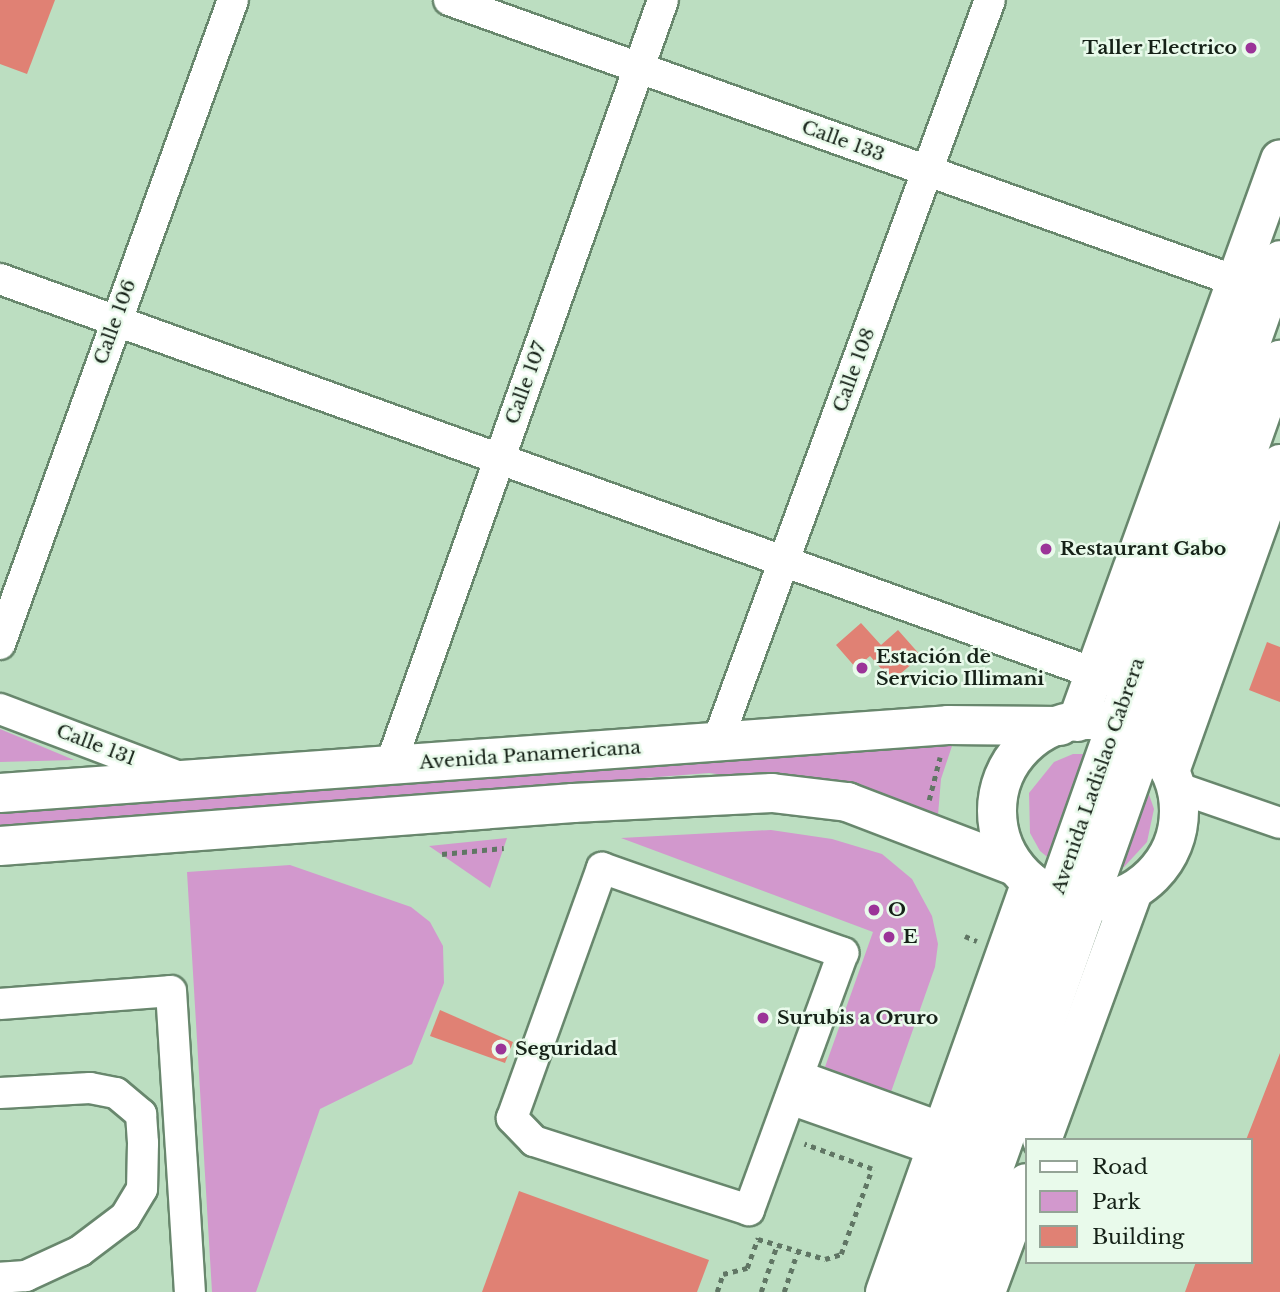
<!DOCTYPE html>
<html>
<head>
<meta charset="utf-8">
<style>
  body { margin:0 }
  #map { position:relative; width:1280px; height:1292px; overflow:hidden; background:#bcdec1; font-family:"Libre Baskerville",serif }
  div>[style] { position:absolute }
  .green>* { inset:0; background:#d298cd }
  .building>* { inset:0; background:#e08174 }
  .path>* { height:4.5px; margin-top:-2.25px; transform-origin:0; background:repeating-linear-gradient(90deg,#607664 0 5px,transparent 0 10px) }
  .roads { filter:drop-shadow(2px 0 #68876d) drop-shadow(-2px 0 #68876d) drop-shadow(0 2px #68876d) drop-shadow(0 -2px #68876d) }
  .minor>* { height:30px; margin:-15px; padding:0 15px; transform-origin:15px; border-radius:15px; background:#fff }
  .major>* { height:38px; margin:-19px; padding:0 19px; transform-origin:19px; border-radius:19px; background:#fff }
  .highway>* { height:38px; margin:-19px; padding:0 19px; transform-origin:19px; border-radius:19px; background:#fff }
  .highway>.ring { margin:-19px; padding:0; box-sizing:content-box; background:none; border:38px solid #fff; border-radius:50% }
  .dots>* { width:19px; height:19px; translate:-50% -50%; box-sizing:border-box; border:4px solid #e9faeb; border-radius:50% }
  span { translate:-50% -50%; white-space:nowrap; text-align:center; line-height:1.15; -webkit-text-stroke:5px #e9faeb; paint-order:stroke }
  .poi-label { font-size:19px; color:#152117; font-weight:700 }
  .right { translate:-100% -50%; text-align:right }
  .left { translate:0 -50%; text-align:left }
  .street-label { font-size:19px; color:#152117 }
  .legend { position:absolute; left:1025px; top:1138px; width:228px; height:126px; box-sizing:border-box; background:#e9faeb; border:2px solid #94a396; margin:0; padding:9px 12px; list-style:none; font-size:21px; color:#152117 }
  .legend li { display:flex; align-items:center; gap:14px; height:35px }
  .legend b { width:35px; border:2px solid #94a396 }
</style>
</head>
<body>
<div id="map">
  <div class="green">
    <i style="clip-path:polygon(0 729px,74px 760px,0 762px)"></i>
    <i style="clip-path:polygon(953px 743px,941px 779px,938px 815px,880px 795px,709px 773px,0 828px,0 811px)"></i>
    <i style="clip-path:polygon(1073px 754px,1094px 754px,1056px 864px,1040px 851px,1030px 833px,1029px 793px,1054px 762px)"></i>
    <i style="clip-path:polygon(1143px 777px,1154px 809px,1147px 842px,1124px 867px,1108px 873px)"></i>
    <i style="clip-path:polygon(771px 830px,832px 839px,882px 854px,912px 879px,932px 916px,938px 944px,935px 967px,891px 1092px,825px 1067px,873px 932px,621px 838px)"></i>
    <i style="clip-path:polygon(507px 838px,490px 888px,429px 846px)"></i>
    <i style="clip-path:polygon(290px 865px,411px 907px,430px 922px,443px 946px,444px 983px,412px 1064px,320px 1109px,256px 1292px,212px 1292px,187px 872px)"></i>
  </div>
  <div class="building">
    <i style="clip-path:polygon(0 0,55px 0,27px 74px,0 64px)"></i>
    <i style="clip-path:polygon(861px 623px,881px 645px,898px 630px,921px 656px,892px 681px,870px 656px,856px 668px,836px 645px)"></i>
    <i style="clip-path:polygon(1267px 642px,1280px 647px,1280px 702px,1249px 690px)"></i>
    <i style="clip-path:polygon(440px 1010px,513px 1042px,505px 1063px,430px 1036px)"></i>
    <i style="clip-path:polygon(1280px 1053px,1280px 1292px,1185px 1292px,1196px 1262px,1250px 1262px,1250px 1140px,1246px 1140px)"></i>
    <i style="clip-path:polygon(519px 1191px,709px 1260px,697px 1292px,482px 1292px)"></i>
  </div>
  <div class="path">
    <i style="left:929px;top:800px;width:44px;rotate:-75.7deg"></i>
    <i style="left:442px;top:854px;width:62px;rotate:-5.5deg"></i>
    <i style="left:965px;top:936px;width:13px;rotate:23deg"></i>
    <i style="left:758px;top:1239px;width:70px;rotate:16.6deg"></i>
    <i style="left:825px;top:1259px;width:17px;rotate:-17deg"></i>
    <i style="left:841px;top:1254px;width:90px;rotate:-70deg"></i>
    <i style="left:872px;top:1169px;width:72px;rotate:-159.8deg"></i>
    <i style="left:717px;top:1292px;width:19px;rotate:-72deg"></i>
    <i style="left:723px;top:1274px;width:25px;rotate:-14deg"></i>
    <i style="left:747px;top:1268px;width:32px;rotate:-70deg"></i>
    <i style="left:761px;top:1292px;width:50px;rotate:-71.2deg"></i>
    <i style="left:784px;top:1292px;width:41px;rotate:-71.6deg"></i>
  </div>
  <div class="roads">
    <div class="minor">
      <i style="left:449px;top:0;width:836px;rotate:19.65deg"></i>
      <i style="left:0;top:279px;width:1183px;rotate:19.81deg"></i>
      <i style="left:0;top:644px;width:685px;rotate:-70.11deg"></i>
      <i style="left:0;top:709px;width:192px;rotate:20.7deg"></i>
      <i style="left:718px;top:740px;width:788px;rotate:-69.82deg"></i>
      <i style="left:390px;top:766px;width:813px;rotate:-70.38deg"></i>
      <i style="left:1176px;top:787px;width:110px;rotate:19.1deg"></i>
      <i style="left:602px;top:868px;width:256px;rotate:19.4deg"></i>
      <i style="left:843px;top:953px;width:274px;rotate:110.1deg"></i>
      <i style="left:749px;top:1210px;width:226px;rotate:-162.2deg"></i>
      <i style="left:534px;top:1141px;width:32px;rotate:-134deg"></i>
      <i style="left:512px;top:1118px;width:266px;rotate:-70.2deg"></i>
      <i style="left:0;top:1004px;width:171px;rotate:-4.3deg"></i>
      <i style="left:171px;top:991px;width:302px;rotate:86.4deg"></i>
      <i style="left:799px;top:1076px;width:153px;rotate:19.9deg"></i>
      <i style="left:0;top:1093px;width:90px;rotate:-3.2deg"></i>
      <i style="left:90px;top:1088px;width:26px;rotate:11deg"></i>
      <i style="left:116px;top:1093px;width:33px;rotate:40deg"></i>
      <i style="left:141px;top:1114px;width:29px;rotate:86deg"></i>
      <i style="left:143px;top:1143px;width:46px;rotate:91.2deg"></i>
      <i style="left:142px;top:1189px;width:33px;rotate:121deg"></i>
      <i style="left:125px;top:1217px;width:56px;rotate:142.9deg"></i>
      <i style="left:80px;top:1251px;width:60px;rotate:155.2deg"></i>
      <i style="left:26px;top:1276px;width:26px;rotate:176deg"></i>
      <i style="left:790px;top:1099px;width:154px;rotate:19.4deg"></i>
    </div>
    <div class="major">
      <i style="left:0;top:793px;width:950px;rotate:-4.1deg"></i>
      <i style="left:948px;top:725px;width:112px;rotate:0.5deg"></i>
      <i style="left:0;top:846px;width:575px;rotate:-4.29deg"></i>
      <i style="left:573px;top:803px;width:199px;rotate:-2.9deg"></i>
      <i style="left:772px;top:793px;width:76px;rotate:6.8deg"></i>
      <i style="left:847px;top:802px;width:180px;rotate:20.9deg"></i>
      <i style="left:916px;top:1292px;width:1094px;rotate:-70.57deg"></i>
      <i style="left:950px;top:1292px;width:989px;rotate:-70.5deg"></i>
    </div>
    <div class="highway">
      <i class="ring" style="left:997px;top:720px;width:144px;height:144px"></i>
      <i style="left:1077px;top:722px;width:598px;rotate:-70.14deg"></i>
      <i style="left:1170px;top:771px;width:326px;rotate:-70.3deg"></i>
      <i style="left:1042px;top:1140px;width:265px;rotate:-69.9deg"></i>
      <i style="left:885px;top:1292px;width:435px;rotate:-70.4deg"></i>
      <i style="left:986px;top:1292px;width:116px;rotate:-69.8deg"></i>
    </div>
  </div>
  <div class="dots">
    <i style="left:1251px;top:48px;background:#9b3498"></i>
    <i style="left:1046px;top:549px;background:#9b3498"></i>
    <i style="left:862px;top:668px;background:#9b3498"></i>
    <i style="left:874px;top:910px;background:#9b3498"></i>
    <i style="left:889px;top:937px;background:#9b3498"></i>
    <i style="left:763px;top:1018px;background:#9b3498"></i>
    <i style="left:501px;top:1049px;background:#9b3498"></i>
  </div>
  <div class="poi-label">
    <span class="right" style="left:1237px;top:48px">Taller Electrico</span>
    <span class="left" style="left:1060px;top:549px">Restaurant Gabo</span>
    <span class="left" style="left:876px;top:668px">Estación de<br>Servicio Illimani</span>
    <span class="left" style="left:888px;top:910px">O</span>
    <span class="left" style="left:903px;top:937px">E</span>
    <span class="left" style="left:777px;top:1018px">Surubis a Oruro</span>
    <span class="left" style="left:515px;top:1049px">Seguridad</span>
  </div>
  <div class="street-label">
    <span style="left:843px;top:141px;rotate:20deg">Calle 133</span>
    <span style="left:115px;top:322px;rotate:-70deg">Calle 106</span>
    <span style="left:854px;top:370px;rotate:-70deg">Calle 108</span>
    <span style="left:526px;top:383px;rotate:-70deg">Calle 107</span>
    <span style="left:96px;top:745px;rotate:21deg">Calle 131</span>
    <span style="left:530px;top:755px;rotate:-4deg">Avenida Panamericana</span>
    <span style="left:1098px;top:776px;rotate:-71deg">Avenida Ladislao Cabrera</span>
  </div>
  <ul class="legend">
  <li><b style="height:9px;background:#fff"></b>Road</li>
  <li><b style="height:19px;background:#d298cd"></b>Park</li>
  <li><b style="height:19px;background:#e08174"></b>Building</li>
  </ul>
</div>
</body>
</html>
